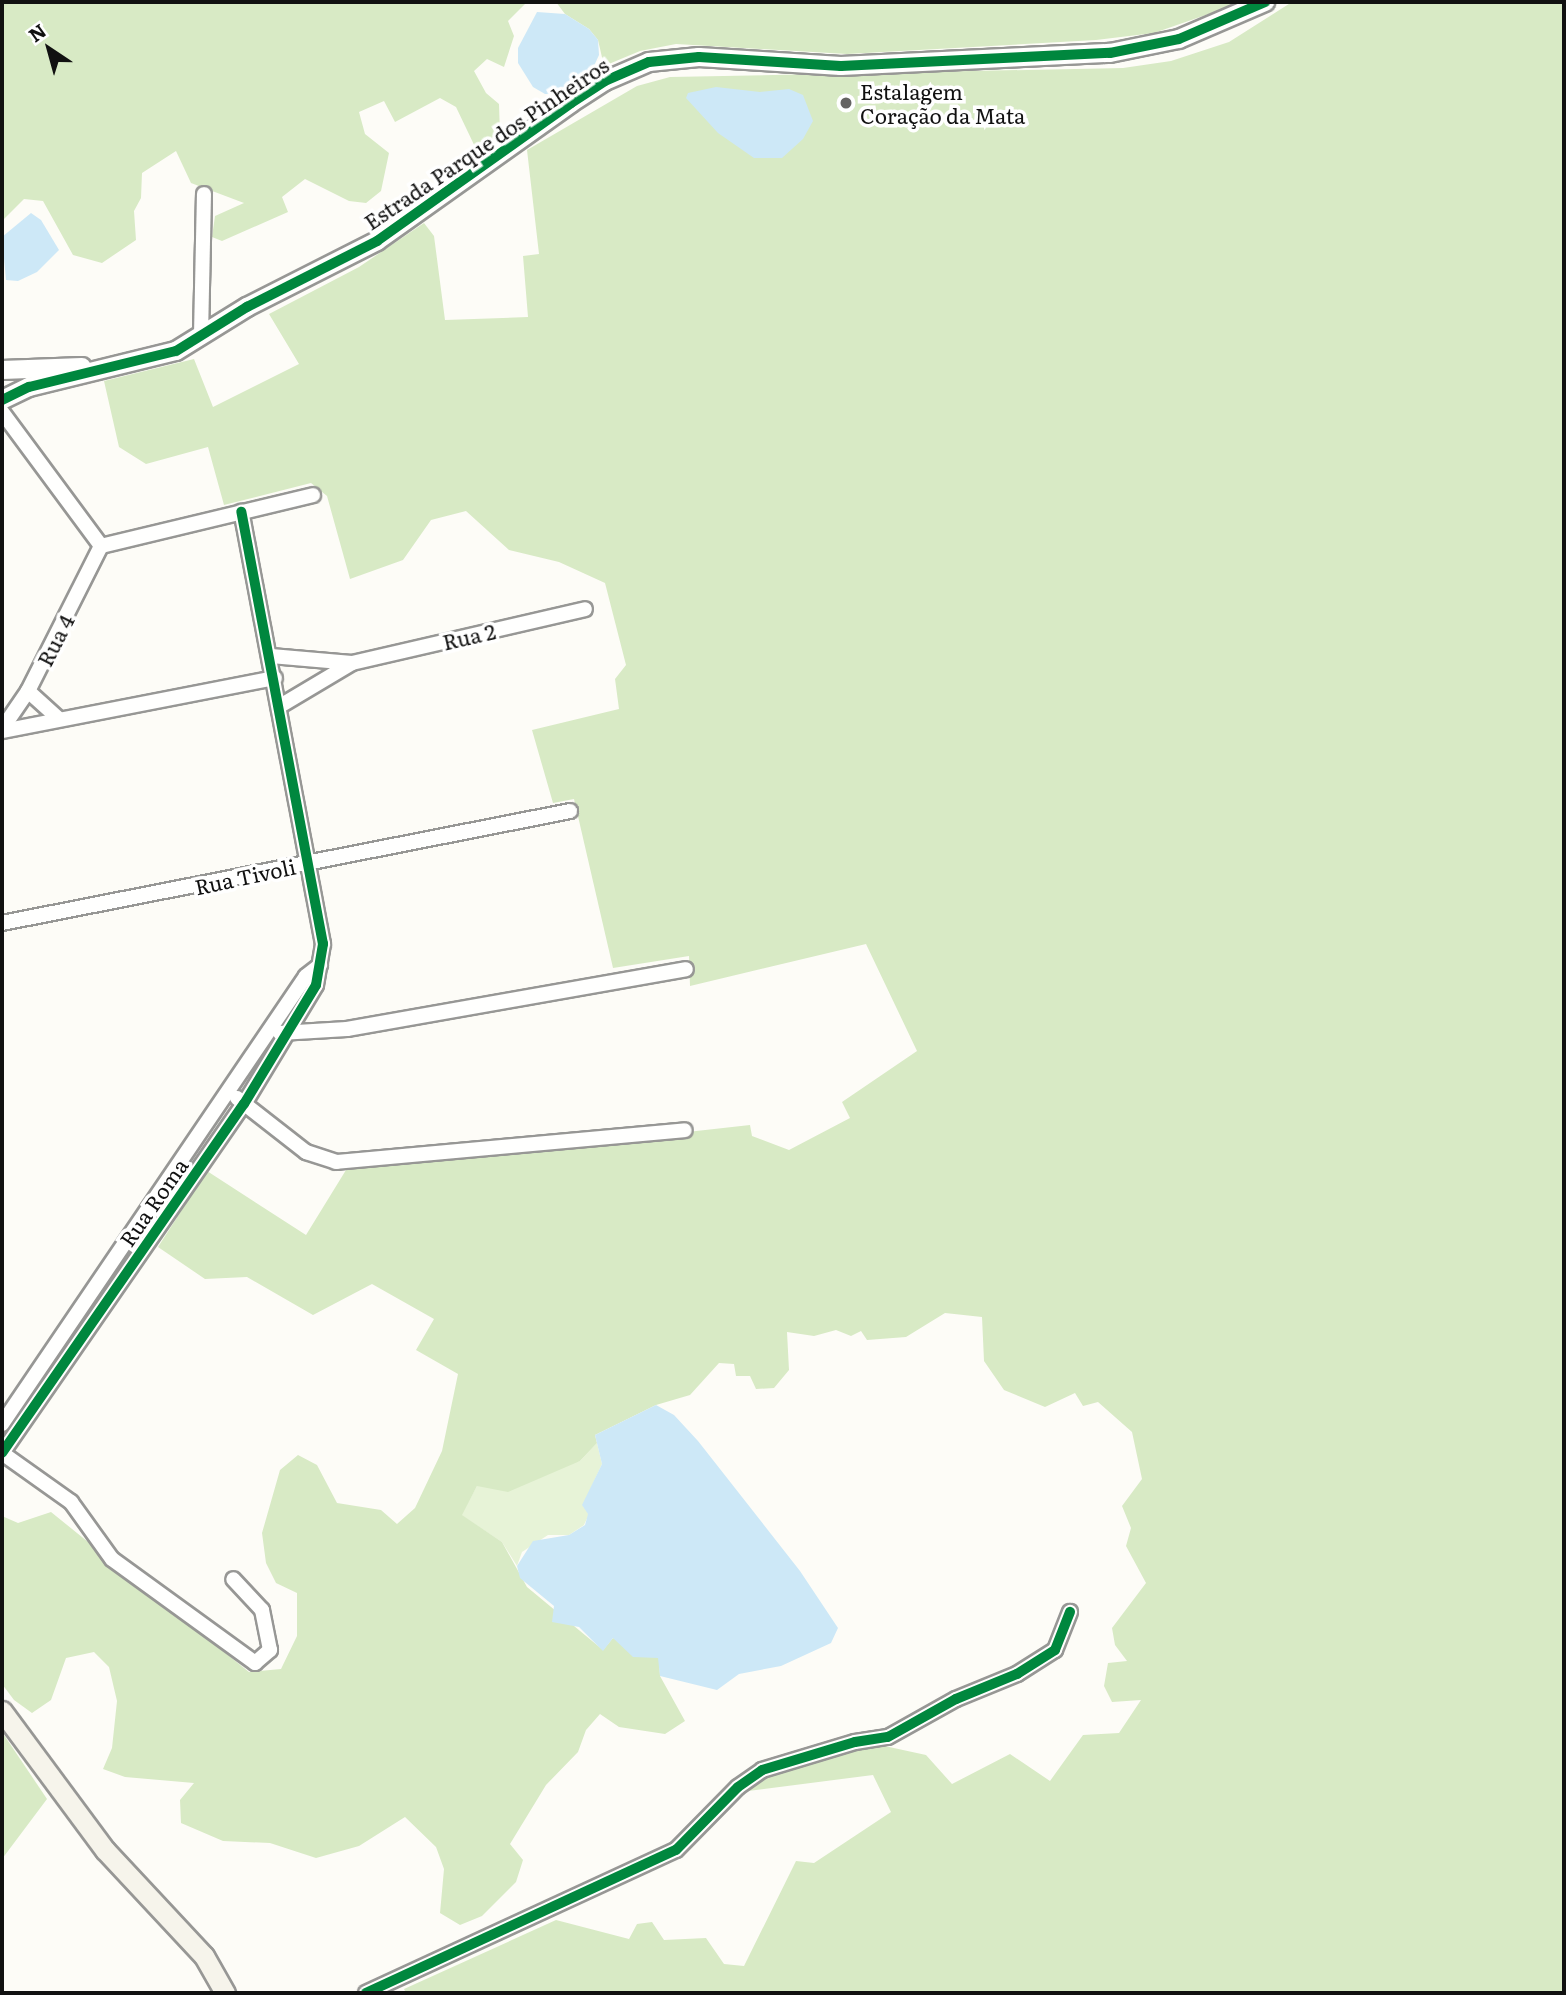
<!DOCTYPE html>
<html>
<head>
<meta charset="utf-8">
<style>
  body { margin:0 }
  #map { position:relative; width:1566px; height:1995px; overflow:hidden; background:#fdfcf7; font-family:Literata,serif }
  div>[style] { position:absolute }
  .green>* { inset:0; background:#e7f3d7 }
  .forest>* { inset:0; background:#d8eac5 }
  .water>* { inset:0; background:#cde8f7 }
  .roads { filter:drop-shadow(2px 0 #979795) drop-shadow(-2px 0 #979795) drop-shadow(0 2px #979795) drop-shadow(0 -2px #979795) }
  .minor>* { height:14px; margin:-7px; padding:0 7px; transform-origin:7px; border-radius:7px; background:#fffffe }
  .tertiary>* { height:18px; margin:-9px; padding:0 9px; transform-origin:9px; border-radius:9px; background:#fffffe }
  .secondary>* { height:19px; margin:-9.5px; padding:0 9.5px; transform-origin:9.5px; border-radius:9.5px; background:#f6f4eb }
  .cycleway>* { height:10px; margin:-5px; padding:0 5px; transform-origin:5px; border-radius:5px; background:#00873e }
  .dots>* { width:19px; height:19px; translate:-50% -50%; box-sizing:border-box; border:4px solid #fff; border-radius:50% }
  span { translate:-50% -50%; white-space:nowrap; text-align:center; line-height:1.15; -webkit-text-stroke:7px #fff; paint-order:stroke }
  .poi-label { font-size:21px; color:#111 }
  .left { translate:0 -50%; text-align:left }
  .street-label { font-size:21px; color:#111 }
  .frame { position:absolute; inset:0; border:4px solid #111; pointer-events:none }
  .north { position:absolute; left:14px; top:14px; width:70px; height:70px; -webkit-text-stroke:5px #fff; paint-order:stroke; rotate:324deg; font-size:19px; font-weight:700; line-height:28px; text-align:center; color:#111 }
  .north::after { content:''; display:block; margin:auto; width:24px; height:32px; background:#111; clip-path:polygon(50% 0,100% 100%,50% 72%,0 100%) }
</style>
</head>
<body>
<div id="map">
  <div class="green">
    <i style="clip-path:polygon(597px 1443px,602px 1464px,583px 1505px,589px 1514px,584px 1525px,569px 1535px,548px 1535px,522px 1552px,517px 1566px,502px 1542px,461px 1515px,477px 1486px,580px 1461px)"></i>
  </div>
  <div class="forest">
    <i style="clip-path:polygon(2px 2px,527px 2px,508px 21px,514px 36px,504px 67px,487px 59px,474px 71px,486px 93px,499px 104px,500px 134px,477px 151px,456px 107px,440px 98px,395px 122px,384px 101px,359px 112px,365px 134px,389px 153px,381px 191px,366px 203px,349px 201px,305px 179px,282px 197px,288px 212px,222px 241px,212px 237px,215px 216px,244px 203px,191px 183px,176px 151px,142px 173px,141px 198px,134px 211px,136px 240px,102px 263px,73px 255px,43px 201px,24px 199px,2px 221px)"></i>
    <i style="clip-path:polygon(556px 2px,1243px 2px,1154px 33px,1096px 40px,847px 54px,676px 44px,640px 51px,604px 66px,598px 40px,589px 29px,565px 14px)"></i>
    <i style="clip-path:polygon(1292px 2px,1564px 2px,1564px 1993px,406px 1993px,404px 1989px,556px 1920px,629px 1939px,637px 1924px,652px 1922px,664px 1940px,706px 1938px,724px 1964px,744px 1966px,796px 1861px,814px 1863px,891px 1812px,873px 1775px,740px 1792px,751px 1779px,856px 1745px,880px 1745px,926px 1755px,952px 1784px,1010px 1754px,1050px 1781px,1083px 1735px,1119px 1733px,1141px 1700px,1112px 1702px,1104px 1686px,1108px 1663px,1127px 1661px,1115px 1645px,1112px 1628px,1146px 1583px,1126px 1546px,1131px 1528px,1122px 1506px,1142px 1479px,1132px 1432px,1098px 1402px,1083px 1406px,1075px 1393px,1045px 1407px,1004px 1390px,984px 1361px,982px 1317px,945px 1313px,906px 1337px,867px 1340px,861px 1331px,851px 1336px,836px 1330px,814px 1336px,787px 1332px,789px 1370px,774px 1388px,756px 1389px,750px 1376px,736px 1376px,734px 1364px,719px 1363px,690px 1395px,656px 1405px,595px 1435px,597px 1443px,580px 1461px,508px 1492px,477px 1486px,462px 1515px,502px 1542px,527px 1587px,603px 1650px,613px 1638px,659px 1657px,660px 1676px,685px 1721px,665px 1734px,619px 1727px,600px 1714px,586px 1730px,578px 1752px,546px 1785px,510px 1844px,523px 1860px,516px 1882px,482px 1916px,460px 1925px,440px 1913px,444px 1869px,436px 1847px,405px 1817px,359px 1846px,316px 1858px,270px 1843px,223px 1841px,181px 1823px,180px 1800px,194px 1783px,125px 1777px,103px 1769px,112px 1748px,117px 1701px,109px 1667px,94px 1652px,66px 1658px,51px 1700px,32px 1713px,14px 1700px,2px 1684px,2px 1516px,18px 1523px,51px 1512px,249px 1672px,281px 1669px,297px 1636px,297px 1593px,276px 1583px,266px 1563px,262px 1533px,280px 1470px,298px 1455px,317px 1465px,337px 1503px,381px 1510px,397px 1524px,415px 1508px,442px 1451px,458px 1374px,416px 1350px,434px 1319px,372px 1284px,313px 1315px,247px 1277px,205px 1279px,158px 1247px,207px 1171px,306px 1235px,346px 1170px,750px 1125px,752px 1136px,789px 1150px,850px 1118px,842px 1102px,917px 1051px,866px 944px,690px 986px,689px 956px,613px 968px,574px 799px,553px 803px,532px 730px,619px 709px,615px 679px,626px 665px,605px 583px,559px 562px,509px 550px,466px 511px,431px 520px,403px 560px,350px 579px,327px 496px,311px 483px,224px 505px,208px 447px,146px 464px,119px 447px,104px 381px,194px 359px,213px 407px,299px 364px,269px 314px,359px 267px,424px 223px,434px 236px,445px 320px,528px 317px,523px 256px,539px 254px,527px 150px,637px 86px,670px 77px,1123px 68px,1171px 61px,1229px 42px)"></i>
    <i style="clip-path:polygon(4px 1735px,47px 1799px,2px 1859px,2px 1738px)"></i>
  </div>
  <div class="water">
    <i style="clip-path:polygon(537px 12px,565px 14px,589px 29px,598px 40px,599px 55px,593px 68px,557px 94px,545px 94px,533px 87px,518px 63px,518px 48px)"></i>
    <i style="clip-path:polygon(716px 87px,760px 92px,789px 89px,803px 95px,813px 121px,803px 139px,782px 158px,754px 158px,718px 133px,686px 98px,688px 93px)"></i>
    <i style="clip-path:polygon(31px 213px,41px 220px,59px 250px,37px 272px,18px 281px,6px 280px,2px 237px)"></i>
    <i style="clip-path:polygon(656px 1405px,674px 1415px,698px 1441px,800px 1571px,838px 1628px,831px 1643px,781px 1666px,739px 1674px,717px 1690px,660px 1676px,658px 1658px,633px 1657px,613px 1638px,603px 1651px,579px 1627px,552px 1622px,554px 1606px,520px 1578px,517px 1566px,533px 1541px,569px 1535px,585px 1525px,588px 1514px,582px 1505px,602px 1464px,595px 1435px)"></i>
  </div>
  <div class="roads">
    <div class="minor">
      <i style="left:201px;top:336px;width:142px;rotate:-88.8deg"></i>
      <i style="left:2px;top:412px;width:167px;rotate:53.5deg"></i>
      <i style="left:101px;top:546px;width:218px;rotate:-13.5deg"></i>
      <i style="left:271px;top:656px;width:81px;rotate:4.9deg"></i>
      <i style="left:352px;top:663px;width:239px;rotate:-13deg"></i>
      <i style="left:28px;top:691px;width:42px;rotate:42.1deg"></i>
      <i style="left:280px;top:706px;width:84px;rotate:-30.8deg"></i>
      <i style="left:2px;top:729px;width:46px;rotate:-55.6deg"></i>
      <i style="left:28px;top:691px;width:162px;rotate:-63.3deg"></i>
      <i style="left:2px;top:731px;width:278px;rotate:-11deg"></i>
      <i style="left:2px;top:923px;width:579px;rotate:-11.15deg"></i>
      <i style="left:280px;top:1033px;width:67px;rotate:-3.4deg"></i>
      <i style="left:347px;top:1029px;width:344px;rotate:-10deg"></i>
      <i style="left:237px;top:1098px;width:88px;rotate:38deg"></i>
      <i style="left:306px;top:1152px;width:32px;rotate:18deg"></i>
      <i style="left:336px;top:1162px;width:350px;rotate:-5.2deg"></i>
      <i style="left:2px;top:1424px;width:541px;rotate:-55.84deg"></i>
      <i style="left:306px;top:976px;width:18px;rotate:-38deg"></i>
      <i style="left:2px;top:1453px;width:425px;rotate:-55.3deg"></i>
      <i style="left:244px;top:1104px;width:139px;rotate:-58.8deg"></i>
      <i style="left:316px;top:985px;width:42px;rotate:-80.3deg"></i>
      <i style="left:323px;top:944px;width:440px;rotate:-100.7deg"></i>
      <i style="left:2px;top:1453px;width:85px;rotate:35.4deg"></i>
      <i style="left:71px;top:1502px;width:70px;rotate:54.3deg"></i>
      <i style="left:112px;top:1559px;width:177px;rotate:36deg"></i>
      <i style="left:255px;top:1663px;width:20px;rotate:-41deg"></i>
      <i style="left:270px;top:1650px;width:41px;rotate:-101.3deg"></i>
      <i style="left:262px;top:1610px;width:42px;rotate:-133.1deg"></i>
      <i style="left:366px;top:1993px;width:341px;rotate:-24.8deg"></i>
      <i style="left:676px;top:1850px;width:88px;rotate:-45.5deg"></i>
      <i style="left:738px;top:1787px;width:29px;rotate:-35deg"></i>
      <i style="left:762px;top:1770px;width:97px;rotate:-16.8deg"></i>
      <i style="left:855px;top:1742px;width:33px;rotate:-9deg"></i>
      <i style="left:888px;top:1737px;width:78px;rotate:-29.2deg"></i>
      <i style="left:956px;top:1699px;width:66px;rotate:-22.3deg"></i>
      <i style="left:1017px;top:1674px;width:45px;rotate:-32.3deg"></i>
      <i style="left:1055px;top:1650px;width:41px;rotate:-68.5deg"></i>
    </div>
    <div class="tertiary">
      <i style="left:2px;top:370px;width:80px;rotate:-2.1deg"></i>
      <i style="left:2px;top:400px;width:30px;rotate:-26deg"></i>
      <i style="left:29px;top:387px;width:151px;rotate:-13.8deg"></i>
      <i style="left:176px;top:351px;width:84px;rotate:-31.8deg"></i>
      <i style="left:247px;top:307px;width:146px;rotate:-26.9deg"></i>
      <i style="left:377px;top:241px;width:238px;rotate:-35.4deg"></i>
      <i style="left:571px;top:103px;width:40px;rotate:-32.9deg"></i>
      <i style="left:605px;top:81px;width:48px;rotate:-23.4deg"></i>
      <i style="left:649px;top:62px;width:50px;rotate:-5.7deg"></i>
      <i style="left:699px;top:57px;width:142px;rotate:3.6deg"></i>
      <i style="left:841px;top:66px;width:269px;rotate:-2.8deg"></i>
      <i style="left:1110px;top:53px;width:70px;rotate:-11.5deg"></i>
      <i style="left:1179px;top:39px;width:94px;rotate:-23.3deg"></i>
    </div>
    <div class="secondary">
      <i style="left:2px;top:1711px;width:173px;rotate:53.5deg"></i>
      <i style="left:105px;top:1850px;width:145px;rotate:47deg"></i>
      <i style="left:204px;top:1956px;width:43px;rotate:60.4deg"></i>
    </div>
  </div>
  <div class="cycleway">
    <i style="left:2px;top:400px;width:30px;rotate:-26deg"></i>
    <i style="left:29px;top:387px;width:151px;rotate:-13.8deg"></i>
    <i style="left:176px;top:351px;width:84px;rotate:-31.8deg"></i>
    <i style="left:247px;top:307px;width:146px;rotate:-26.9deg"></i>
    <i style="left:377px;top:241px;width:238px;rotate:-35.4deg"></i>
    <i style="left:571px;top:103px;width:40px;rotate:-32.9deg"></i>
    <i style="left:605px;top:81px;width:48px;rotate:-23.4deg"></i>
    <i style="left:649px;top:62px;width:50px;rotate:-5.7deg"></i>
    <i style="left:699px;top:57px;width:142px;rotate:3.6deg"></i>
    <i style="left:841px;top:66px;width:269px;rotate:-2.8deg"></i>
    <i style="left:1110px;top:53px;width:70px;rotate:-11.5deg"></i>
    <i style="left:1179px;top:39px;width:94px;rotate:-23.3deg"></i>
    <i style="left:2px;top:1453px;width:425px;rotate:-55.3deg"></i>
    <i style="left:244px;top:1104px;width:139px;rotate:-58.8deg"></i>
    <i style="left:316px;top:985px;width:42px;rotate:-80.3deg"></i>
    <i style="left:323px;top:944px;width:440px;rotate:-100.7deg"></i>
    <i style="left:366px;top:1993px;width:341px;rotate:-24.8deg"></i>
    <i style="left:676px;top:1850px;width:88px;rotate:-45.5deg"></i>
    <i style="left:738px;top:1787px;width:29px;rotate:-35deg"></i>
    <i style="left:762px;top:1770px;width:97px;rotate:-16.8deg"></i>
    <i style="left:855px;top:1742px;width:33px;rotate:-9deg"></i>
    <i style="left:888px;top:1737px;width:78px;rotate:-29.2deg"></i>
    <i style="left:956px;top:1699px;width:66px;rotate:-22.3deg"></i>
    <i style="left:1017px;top:1674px;width:45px;rotate:-32.3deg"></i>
    <i style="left:1055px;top:1650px;width:41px;rotate:-68.5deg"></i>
  </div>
  <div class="dots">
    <i style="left:846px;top:103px;background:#646362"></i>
  </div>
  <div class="poi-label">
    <span class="left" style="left:860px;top:103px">Estalagem<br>Coração da Mata</span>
  </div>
  <div class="street-label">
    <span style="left:486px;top:143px;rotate:-34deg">Estrada Parque dos Pinheiros</span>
    <span style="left:469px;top:636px;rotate:-13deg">Rua 2</span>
    <span style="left:55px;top:640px;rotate:-63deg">Rua 4</span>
    <span style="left:245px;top:876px;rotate:-12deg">Rua Tivoli</span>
    <span style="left:153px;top:1202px;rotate:-55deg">Rua Roma</span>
  </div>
  <div class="frame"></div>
  <div class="north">N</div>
</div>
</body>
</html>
